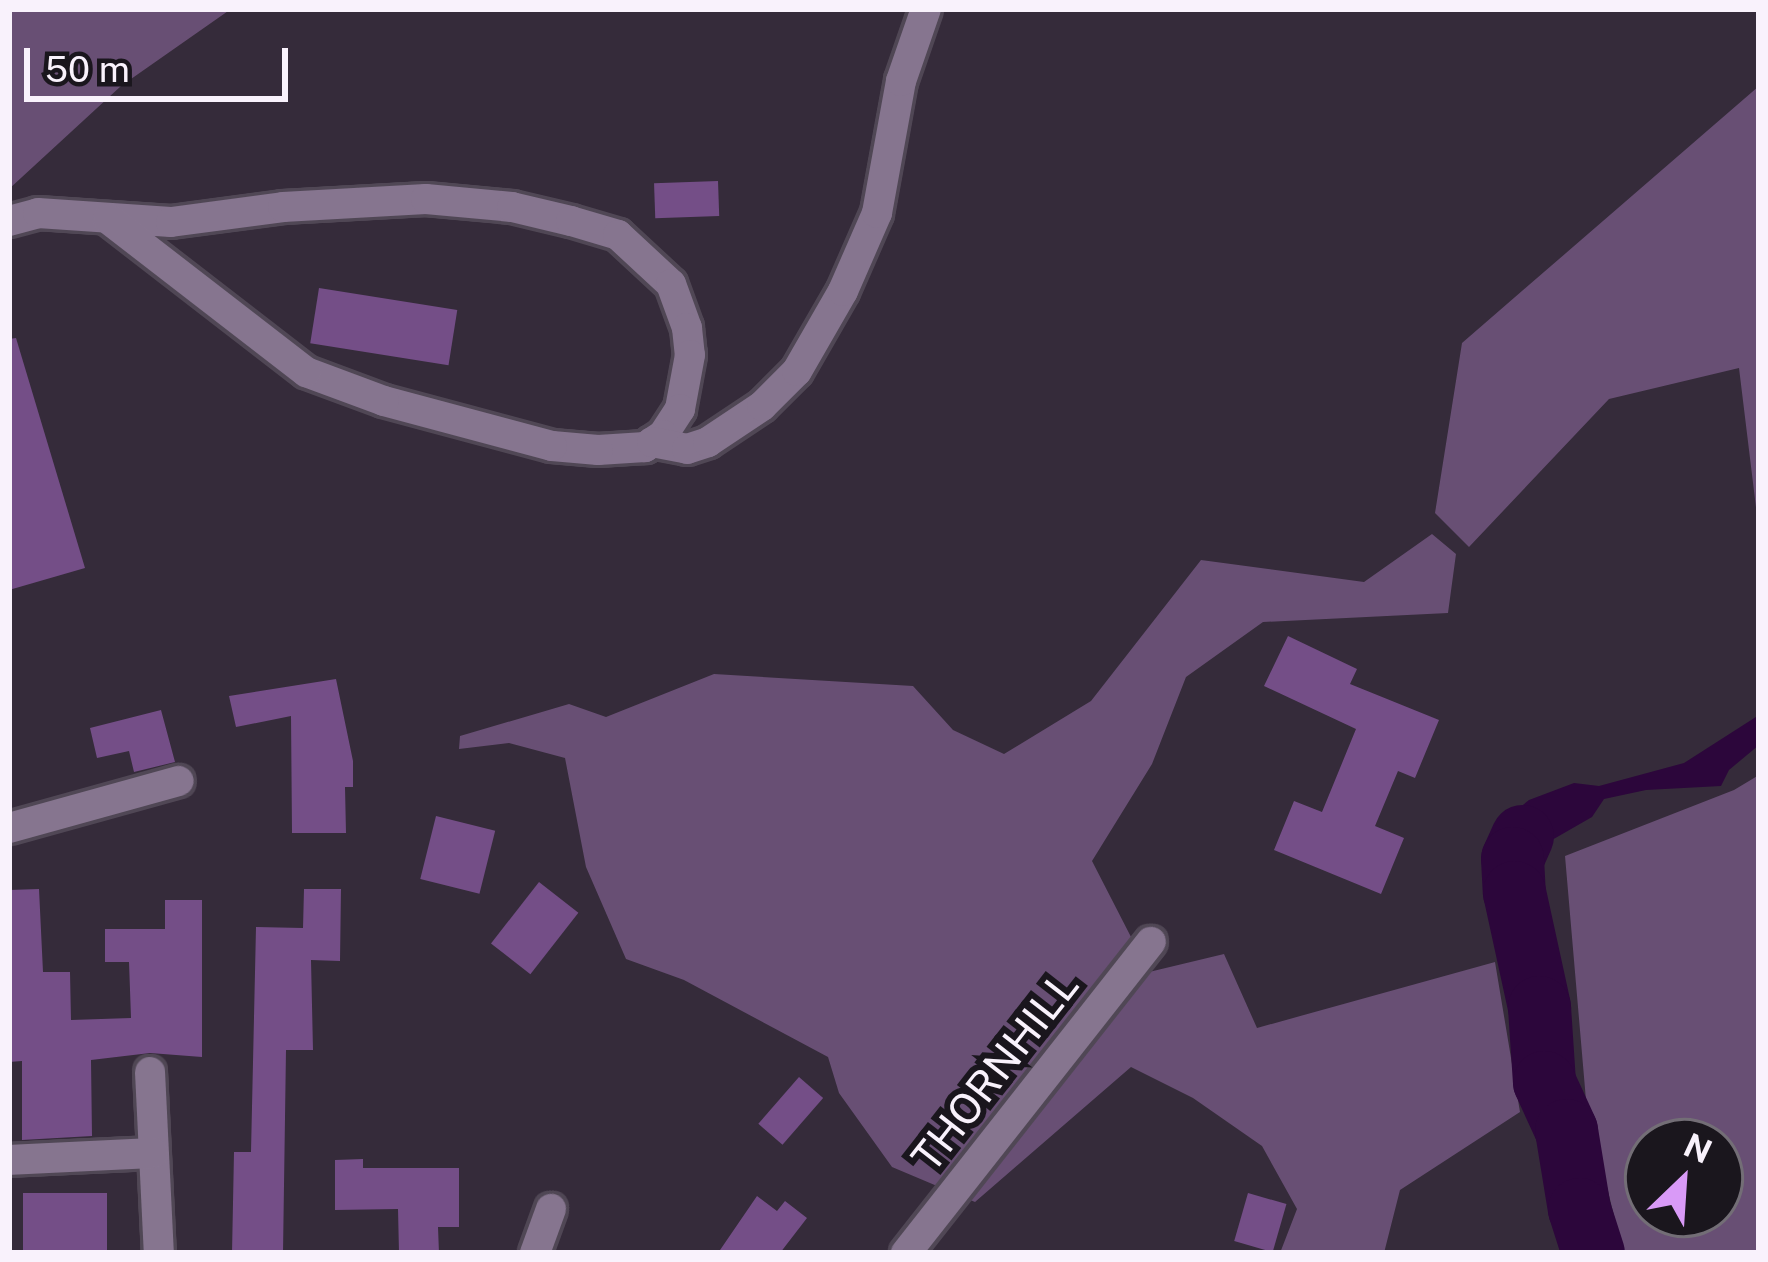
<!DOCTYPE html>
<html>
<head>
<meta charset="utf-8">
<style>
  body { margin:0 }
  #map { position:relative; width:1768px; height:1262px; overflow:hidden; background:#352b3a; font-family:"Public Sans",sans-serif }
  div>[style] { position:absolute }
  .green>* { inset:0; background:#684f74 }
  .water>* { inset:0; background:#2c063b }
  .river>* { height:63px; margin:-31.5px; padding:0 31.5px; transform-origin:31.5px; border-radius:31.5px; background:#2c063b }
  .building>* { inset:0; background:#744e87; transform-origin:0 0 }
  .roads { filter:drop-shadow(3px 0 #504755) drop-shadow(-3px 0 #504755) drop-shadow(0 3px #504755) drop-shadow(0 -3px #504755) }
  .minor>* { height:30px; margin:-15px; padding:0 15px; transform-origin:15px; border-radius:15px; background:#86758f }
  span { translate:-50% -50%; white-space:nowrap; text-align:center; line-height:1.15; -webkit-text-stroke:12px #1a161d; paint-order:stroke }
  .street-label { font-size:42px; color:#f9f2fc }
  .frame { position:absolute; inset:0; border:12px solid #f9f2fc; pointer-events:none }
  .north { position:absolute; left:1624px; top:1118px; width:120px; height:120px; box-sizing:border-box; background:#1a161d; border:3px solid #736e76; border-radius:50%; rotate:25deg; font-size:33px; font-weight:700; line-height:48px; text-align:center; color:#f9f2fc }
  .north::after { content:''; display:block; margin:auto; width:42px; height:54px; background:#d99af7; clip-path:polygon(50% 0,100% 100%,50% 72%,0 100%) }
  .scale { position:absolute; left:24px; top:48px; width:264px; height:54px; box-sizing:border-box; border:6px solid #f9f2fc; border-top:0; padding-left:15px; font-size:36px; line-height:42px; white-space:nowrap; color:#f9f2fc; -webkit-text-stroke:9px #1a161d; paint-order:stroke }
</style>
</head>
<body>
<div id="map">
  <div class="green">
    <i style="clip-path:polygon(9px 9px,231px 9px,121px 86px,9px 189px)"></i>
    <i style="clip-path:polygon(1759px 86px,1759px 532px,1739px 368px,1609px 399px,1469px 547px,1435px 513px,1462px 343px)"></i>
    <i style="clip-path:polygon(1432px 534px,1456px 554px,1448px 613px,1263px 622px,1186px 677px,1152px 764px,1092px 861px,1149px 972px,1224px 954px,1257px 1028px,1495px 962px,1520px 1112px,1400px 1190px,1384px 1253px,1280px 1253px,1297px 1209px,1262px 1146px,1193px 1098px,1131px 1067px,975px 1202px,892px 1167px,839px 1093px,828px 1057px,684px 980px,626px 959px,586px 867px,565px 758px,509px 743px,459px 749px,460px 736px,569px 704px,606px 717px,714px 674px,913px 686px,953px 730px,1004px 754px,1091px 701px,1201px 560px,1364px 582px)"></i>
    <i style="clip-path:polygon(evenodd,1759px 775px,1759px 1253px,1623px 1253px,1586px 1100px,1565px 856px,1734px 790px,1759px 775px,1720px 1142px,1720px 1214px,1648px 1214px,1648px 1142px,1720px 1142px)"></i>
  </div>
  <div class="water">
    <i style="clip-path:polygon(1759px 715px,1759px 745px,1729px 770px,1721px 786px,1646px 790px,1604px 799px,1592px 817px,1538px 848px,1528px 886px,1533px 914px,1515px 919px,1489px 904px,1485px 865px,1493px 829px,1529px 800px,1574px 783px,1599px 786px,1684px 763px)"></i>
  </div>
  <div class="river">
    <i style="left:1522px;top:836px;width:24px;rotate:114deg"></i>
    <i style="left:1512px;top:858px;width:34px;rotate:87deg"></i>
    <i style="left:1514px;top:892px;width:118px;rotate:77.7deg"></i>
    <i style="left:1539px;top:1007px;width:75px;rotate:86.2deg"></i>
    <i style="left:1544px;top:1082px;width:53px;rotate:65.4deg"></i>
    <i style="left:1566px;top:1130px;width:80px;rotate:80.7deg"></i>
    <i style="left:1579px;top:1209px;width:46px;rotate:72.3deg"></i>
  </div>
  <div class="building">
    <i style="left:718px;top:181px;width:35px;height:64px;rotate:88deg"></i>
    <i style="left:319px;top:288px;width:140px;height:56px;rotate:9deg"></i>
    <i style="clip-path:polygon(16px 338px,85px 568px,9px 590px,9px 339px)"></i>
    <i style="clip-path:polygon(1288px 636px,1357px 669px,1350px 684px,1439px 720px,1415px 778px,1398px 771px,1375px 826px,1404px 838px,1381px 894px,1274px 850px,1294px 801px,1322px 812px,1356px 729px,1264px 686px)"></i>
    <i style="clip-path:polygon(336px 679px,353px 761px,353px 787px,345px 787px,346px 833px,292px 833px,291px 716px,236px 727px,229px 696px)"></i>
    <i style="clip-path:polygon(161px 710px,175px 762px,134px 772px,129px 751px,97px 758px,90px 728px)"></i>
    <i style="left:436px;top:816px;width:61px;height:65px;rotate:14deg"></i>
    <i style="left:539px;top:882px;width:50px;height:78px;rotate:38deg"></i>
    <i style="clip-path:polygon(39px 889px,43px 972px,70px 972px,71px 1020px,131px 1018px,129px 962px,105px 962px,105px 929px,165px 929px,165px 900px,202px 900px,202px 1057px,150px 1053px,91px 1060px,92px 1136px,22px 1140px,22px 1061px,9px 1062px,9px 890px)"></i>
    <i style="clip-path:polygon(304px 889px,341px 889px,340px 961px,311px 960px,313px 1050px,286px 1050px,283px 1253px,232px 1253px,234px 1152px,251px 1152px,256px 927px,303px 928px)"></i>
    <i style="left:799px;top:1077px;width:32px;height:62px;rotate:41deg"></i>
    <i style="clip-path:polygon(363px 1159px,363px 1168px,459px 1168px,459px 1227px,438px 1227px,439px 1253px,399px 1253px,398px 1209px,335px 1210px,335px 1160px)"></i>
    <i style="left:23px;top:1193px;width:84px;height:60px"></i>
    <i style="left:1248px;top:1193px;width:40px;height:50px;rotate:16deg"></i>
    <i style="clip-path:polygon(757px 1196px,777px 1211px,785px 1201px,807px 1218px,780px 1253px,718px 1253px)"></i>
  </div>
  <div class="roads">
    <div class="minor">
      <i style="left:9px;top:221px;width:30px;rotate:-15deg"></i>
      <i style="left:38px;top:213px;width:133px;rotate:3.9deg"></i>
      <i style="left:171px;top:222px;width:113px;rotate:-7.6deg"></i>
      <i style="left:283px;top:207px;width:143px;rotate:-3.2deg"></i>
      <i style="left:426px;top:199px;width:86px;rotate:5.3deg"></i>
      <i style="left:512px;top:207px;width:61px;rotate:13.3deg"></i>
      <i style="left:571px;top:221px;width:49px;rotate:16.6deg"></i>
      <i style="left:618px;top:235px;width:72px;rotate:42.8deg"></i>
      <i style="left:671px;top:284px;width:47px;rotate:70deg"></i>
      <i style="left:687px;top:328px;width:27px;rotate:84deg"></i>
      <i style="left:690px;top:355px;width:55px;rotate:100.5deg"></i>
      <i style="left:680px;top:409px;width:31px;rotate:123deg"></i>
      <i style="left:663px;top:435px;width:22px;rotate:146deg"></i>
      <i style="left:645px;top:447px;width:47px;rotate:176.3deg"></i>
      <i style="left:598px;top:450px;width:46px;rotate:-175deg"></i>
      <i style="left:552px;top:446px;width:174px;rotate:-165deg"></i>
      <i style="left:384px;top:401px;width:83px;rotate:-159.6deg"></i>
      <i style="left:306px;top:372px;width:250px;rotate:-142.3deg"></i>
      <i style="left:652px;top:442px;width:36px;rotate:11deg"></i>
      <i style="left:687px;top:449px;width:22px;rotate:-18deg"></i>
      <i style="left:708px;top:442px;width:65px;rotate:-33.7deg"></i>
      <i style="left:762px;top:406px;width:49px;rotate:-45deg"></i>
      <i style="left:797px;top:371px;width:92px;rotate:-60.1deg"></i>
      <i style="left:843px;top:291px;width:85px;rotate:-66.4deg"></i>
      <i style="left:877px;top:213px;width:134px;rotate:-79.7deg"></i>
      <i style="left:901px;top:81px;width:76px;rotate:-70.9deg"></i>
      <i style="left:9px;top:828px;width:176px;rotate:-15.5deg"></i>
      <i style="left:150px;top:1072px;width:181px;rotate:87.2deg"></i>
      <i style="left:9px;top:1160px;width:144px;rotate:-2.8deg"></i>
      <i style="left:535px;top:1253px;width:47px;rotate:-70deg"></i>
      <i style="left:906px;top:1253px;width:396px;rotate:-51.8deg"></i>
    </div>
  </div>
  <div class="street-label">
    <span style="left:995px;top:1071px;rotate:-52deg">THORNHILL</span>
  </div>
  <div class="frame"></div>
  <div class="north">N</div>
  <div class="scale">50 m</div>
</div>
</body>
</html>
